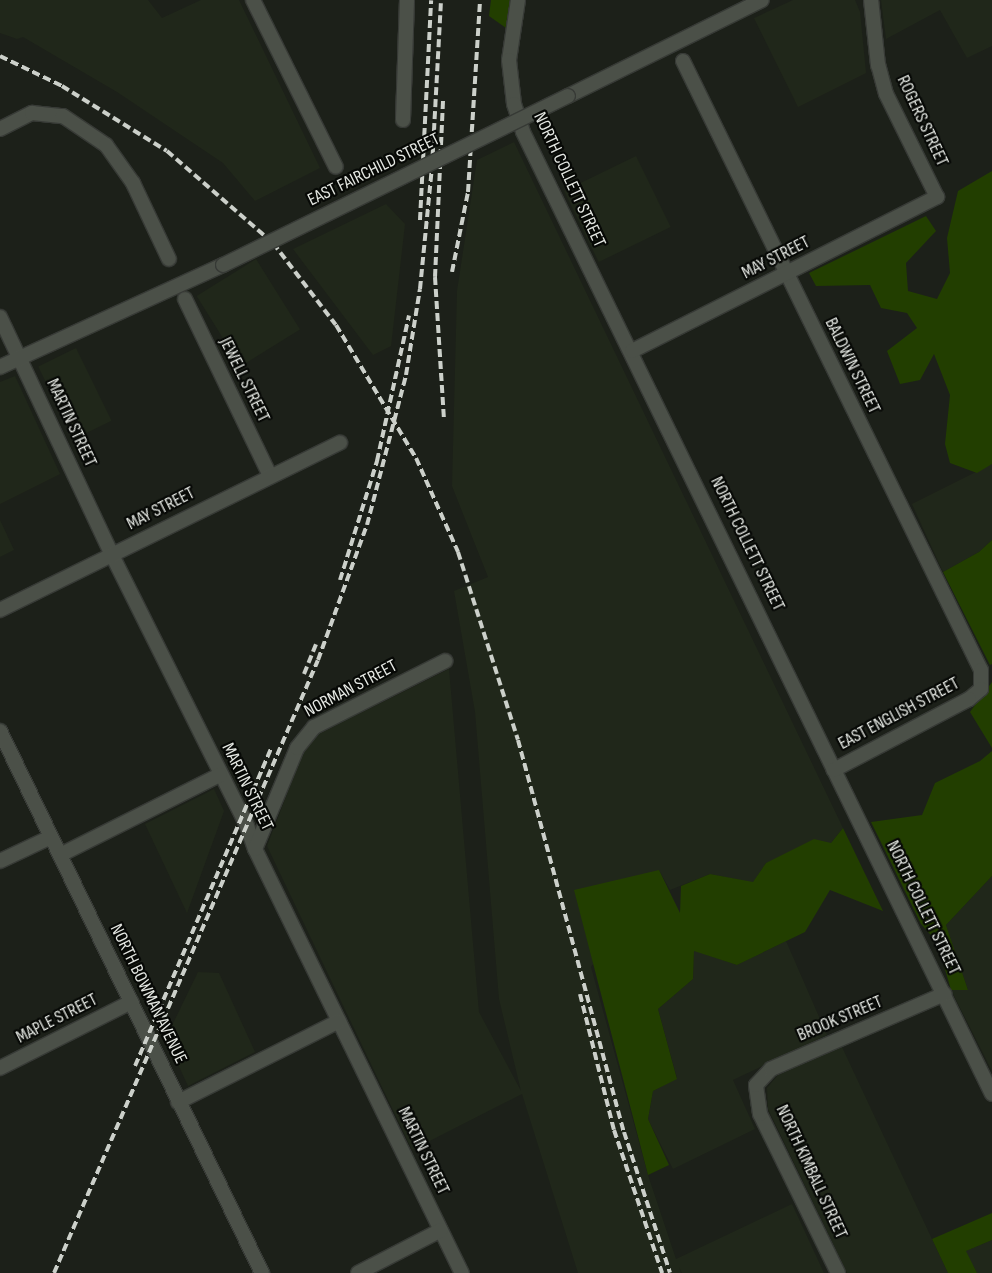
<!DOCTYPE html>
<html>
<head>
<meta charset="utf-8">
<style>
  body { margin:0 }
  #map { position:relative; width:992px; height:1273px; overflow:hidden; background:#1c2019; font-family:"Sofia Sans Condensed",sans-serif }
  div>[style] { position:absolute }
  .built>* { inset:0; background:#20271a; transform-origin:0 0 }
  .green>* { inset:0; background:#223e00 }
  .roads { filter:drop-shadow(1px 0 #373a36) drop-shadow(-1px 0 #373a36) drop-shadow(0 1px #373a36) drop-shadow(0 -1px #373a36) }
  .minor>* { height:14px; margin:-7px; padding:0 7px; transform-origin:7px; border-radius:7px; background:#4b5048 }
  .tertiary>* { height:14px; margin:-7px; padding:0 7px; transform-origin:7px; border-radius:7px; background:#4b5048 }
  .rail>* { height:4px; margin-top:-2px; transform-origin:0; background:repeating-linear-gradient(90deg,#ccd0ca 0 8px,transparent 0 12px) }
  .bridges { filter:drop-shadow(1px 0 #373a36) drop-shadow(-1px 0 #373a36) drop-shadow(0 1px #373a36) drop-shadow(0 -1px #373a36) }
  .tertiary-bridge>* { height:14px; margin:-7px; padding:0 7px; transform-origin:7px; border-radius:7px; background:#4b5048 }
  span { translate:-50% -50%; white-space:nowrap; text-align:center; line-height:1.15; -webkit-text-stroke:4.5px #070906; paint-order:stroke }
  .street-label { font-size:18px; color:#e6e9e4 }
</style>
</head>
<body>
<div id="map">
  <div class="built">
    <i style="clip-path:polygon(0 0,148px 0,162px 18px,201px 0,239px 0,320px 168px,255px 201px,223px 163px,117px 92px,23px 37px,17px 39px,0 33px)"></i>
    <i style="clip-path:polygon(793px 0,855px 0,860px 12px,866px 73px,798px 107px,754px 18px)"></i>
    <i style="clip-path:polygon(881px 0,992px 0,992px 46px,967px 58px,940px 10px,886px 39px)"></i>
    <i style="clip-path:polygon(514px 142px,843px 828px,831px 843px,766px 863px,753px 883px,710px 874px,670px 890px,659px 870px,591px 967px,648px 1175px,676px 1259px,792px 1204px,824px 1273px,682px 1273px,679px 1267px,681px 1273px,578px 1273px,522px 1094px,412px 1150px,267px 846px,305px 747px,319px 734px,449px 669px,479px 1012px,521px 1091px,499px 999px,475px 712px,454px 591px,488px 577px,452px 486px,457px 291px,477px 160px)"></i>
    <i style="left:636px;top:156px;width:79px;height:80px;rotate:64deg"></i>
    <i style="clip-path:polygon(386px 204px,405px 224px,391px 346px,373px 355px,293px 249px)"></i>
    <i style="left:256px;top:259px;width:83px;height:70px;rotate:58deg"></i>
    <i style="left:76px;top:348px;width:81px;height:42px;rotate:64deg"></i>
    <i style="clip-path:polygon(15px 376px,60px 474px,0 504px,0 382px)"></i>
    <i style="clip-path:polygon(992px 464px,992px 540px,979px 552px,943px 572px,912px 504px)"></i>
    <i style="clip-path:polygon(0 520px,14px 550px,0 557px)"></i>
    <i style="clip-path:polygon(214px 789px,224px 811px,187px 913px,145px 824px)"></i>
    <i style="clip-path:polygon(992px 876px,992px 1071px,951px 990px,968px 990px,946px 925px)"></i>
    <i style="clip-path:polygon(786px 941px,827px 1035px,733px 1080px,755px 1129px,673px 1169px,648px 1119px,653px 1091px,677px 1078px,658px 1009px,693px 979px,694px 950px,737px 965px)"></i>
    <i style="clip-path:polygon(198px 972px,219px 973px,255px 1052px,188px 1086px,166px 1038px)"></i>
    <i style="clip-path:polygon(842px 1047px,932px 1239px,948px 1273px,847px 1273px,768px 1109px,767px 1088px,778px 1075px)"></i>
    <i style="clip-path:polygon(992px 1240px,992px 1273px,977px 1273px,965px 1251px)"></i>
  </div>
  <div class="green">
    <i style="clip-path:polygon(491px 0,511px 0,506px 28px,489px 16px)"></i>
    <i style="clip-path:polygon(992px 171px,992px 464px,977px 473px,950px 463px,945px 444px,950px 395px,934px 354px,920px 380px,900px 384px,887px 351px,917px 328px,907px 313px,881px 308px,870px 285px,816px 286px,809px 273px,926px 216px,936px 231px,906px 263px,908px 291px,937px 299px,950px 273px,947px 238px,958px 191px)"></i>
    <i style="clip-path:polygon(992px 540px,992px 664px,990px 665px,943px 572px,979px 552px)"></i>
    <i style="clip-path:polygon(992px 682px,992px 748px,970px 712px)"></i>
    <i style="clip-path:polygon(992px 751px,992px 876px,946px 925px,968px 990px,951px 990px,937px 942px,921px 924px,871px 822px,922px 815px,935px 783px,980px 761px)"></i>
    <i style="clip-path:polygon(843px 828px,883px 911px,830px 890px,805px 932px,737px 965px,694px 951px,693px 979px,658px 1009px,677px 1079px,653px 1091px,648px 1119px,669px 1165px,648px 1175px,574px 890px,659px 870px,680px 913px,681px 886px,710px 874px,753px 882px,766px 863px,814px 839px,831px 843px)"></i>
    <i style="clip-path:polygon(992px 1213px,992px 1240px,966px 1251px,977px 1273px,948px 1273px,932px 1239px)"></i>
  </div>
  <div class="roads">
    <div class="minor">
      <i style="left:253px;top:0;width:186px;rotate:63.6deg"></i>
      <i style="left:518px;top:0;width:61px;rotate:98.5deg"></i>
      <i style="left:509px;top:60px;width:44px;rotate:83.5deg"></i>
      <i style="left:514px;top:104px;width:29px;rotate:72deg"></i>
      <i style="left:523px;top:132px;width:1070px;rotate:64.01deg"></i>
      <i style="left:683px;top:61px;width:678px;rotate:63.93deg"></i>
      <i style="left:981px;top:670px;width:19px;rotate:90deg"></i>
      <i style="left:981px;top:689px;width:16px;rotate:140deg"></i>
      <i style="left:969px;top:699px;width:153px;rotate:152.3deg"></i>
      <i style="left:403px;top:120px;width:120px;rotate:-88.1deg"></i>
      <i style="left:0;top:129px;width:36px;rotate:-27deg"></i>
      <i style="left:32px;top:113px;width:31px;rotate:6deg"></i>
      <i style="left:63px;top:116px;width:52px;rotate:34deg"></i>
      <i style="left:106px;top:145px;width:47px;rotate:54.6deg"></i>
      <i style="left:133px;top:183px;width:84px;rotate:64.7deg"></i>
      <i style="left:185px;top:299px;width:196px;rotate:64.3deg"></i>
      <i style="left:0;top:317px;width:263px;rotate:64.8deg"></i>
      <i style="left:112px;top:555px;width:303px;rotate:63.5deg"></i>
      <i style="left:247px;top:826px;width:24px;rotate:71deg"></i>
      <i style="left:255px;top:849px;width:472px;rotate:64deg"></i>
      <i style="left:632px;top:351px;width:342px;rotate:-26.8deg"></i>
      <i style="left:937px;top:197px;width:115px;rotate:-116.3deg"></i>
      <i style="left:886px;top:94px;width:30px;rotate:-105deg"></i>
      <i style="left:878px;top:65px;width:65px;rotate:-96.1deg"></i>
      <i style="left:0;top:610px;width:379px;rotate:-26.2deg"></i>
      <i style="left:255px;top:849px;width:109px;rotate:-67.4deg"></i>
      <i style="left:297px;top:748px;width:27px;rotate:-51deg"></i>
      <i style="left:314px;top:727px;width:147px;rotate:-26.7deg"></i>
      <i style="left:60px;top:855px;width:179px;rotate:-26.6deg"></i>
      <i style="left:0;top:861px;width:56px;rotate:-25.2deg"></i>
      <i style="left:0;top:1068px;width:147px;rotate:-26.7deg"></i>
      <i style="left:178px;top:1102px;width:180px;rotate:-26.7deg"></i>
      <i style="left:358px;top:1273px;width:93px;rotate:-27.4deg"></i>
      <i style="left:838px;top:1273px;width:177px;rotate:-116.1deg"></i>
      <i style="left:760px;top:1114px;width:29px;rotate:-98deg"></i>
      <i style="left:756px;top:1085px;width:22px;rotate:-47deg"></i>
      <i style="left:771px;top:1069px;width:189px;rotate:-23.4deg"></i>
    </div>
    <div class="tertiary">
      <i style="left:568px;top:96px;width:216px;rotate:-26.3deg"></i>
      <i style="left:0;top:367px;width:245px;rotate:-24.6deg"></i>
      <i style="left:0;top:731px;width:602px;rotate:64.2deg"></i>
    </div>
  </div>
  <div class="rail">
    <i style="left:0;top:56px;width:69px;rotate:25.8deg"></i>
    <i style="left:62px;top:86px;width:123px;rotate:31.8deg"></i>
    <i style="left:167px;top:151px;width:140px;rotate:41deg"></i>
    <i style="left:273px;top:243px;width:103px;rotate:52.5deg"></i>
    <i style="left:336px;top:325px;width:155px;rotate:59deg"></i>
    <i style="left:416px;top:458px;width:103px;rotate:65.9deg"></i>
    <i style="left:458px;top:552px;width:197px;rotate:72.3deg"></i>
    <i style="left:518px;top:740px;width:406px;rotate:74.9deg"></i>
    <i style="left:624px;top:1132px;width:148px;rotate:71.9deg"></i>
    <i style="left:443px;top:101px;width:176px;rotate:92.6deg"></i>
    <i style="left:435px;top:277px;width:144px;rotate:86.4deg"></i>
    <i style="left:420px;top:220px;width:220px;rotate:-87.1deg"></i>
    <i style="left:452px;top:272px;width:82px;rotate:-78.7deg"></i>
    <i style="left:468px;top:192px;width:192px;rotate:-86.4deg"></i>
    <i style="left:340px;top:580px;width:125px;rotate:-72.7deg"></i>
    <i style="left:377px;top:461px;width:149px;rotate:-77.6deg"></i>
    <i style="left:304px;top:674px;width:35px;rotate:-68deg"></i>
    <i style="left:580px;top:994px;width:140px;rotate:76deg"></i>
    <i style="left:614px;top:1130px;width:151px;rotate:71.4deg"></i>
    <i style="left:135px;top:1066px;width:347px;rotate:-66.8deg"></i>
    <i style="left:54px;top:1273px;width:667px;rotate:-66.7deg"></i>
    <i style="left:318px;top:660px;width:144px;rotate:-70.1deg"></i>
    <i style="left:367px;top:525px;width:155px;rotate:-75.4deg"></i>
    <i style="left:406px;top:375px;width:87px;rotate:-80.8deg"></i>
    <i style="left:420px;top:289px;width:123px;rotate:-84.4deg"></i>
    <i style="left:432px;top:167px;width:167px;rotate:-86.9deg"></i>
  </div>
  <div class="bridges">
    <div class="tertiary-bridge">
      <i style="left:223px;top:265px;width:384px;rotate:-26.1deg"></i>
    </div>
  </div>
  <div class="street-label">
    <span style="left:922px;top:121px;rotate:65deg">ROGERS STREET</span>
    <span style="left:374px;top:170px;rotate:-26deg">EAST FAIRCHILD STREET</span>
    <span style="left:569px;top:180px;rotate:65deg">NORTH COLLETT STREET</span>
    <span style="left:776px;top:258px;rotate:-27deg">MAY STREET</span>
    <span style="left:852px;top:366px;rotate:64deg">BALDWIN STREET</span>
    <span style="left:244px;top:380px;rotate:64deg">JEWELL STREET</span>
    <span style="left:71px;top:423px;rotate:65deg">MARTIN STREET</span>
    <span style="left:161px;top:509px;rotate:-27deg">MAY STREET</span>
    <span style="left:747px;top:544px;rotate:64deg">NORTH COLLETT STREET</span>
    <span style="left:351px;top:689px;rotate:-28deg">NORMAN STREET</span>
    <span style="left:899px;top:714px;rotate:-28deg">EAST ENGLISH STREET</span>
    <span style="left:247px;top:787px;rotate:64deg">MARTIN STREET</span>
    <span style="left:923px;top:908px;rotate:64deg">NORTH COLLETT STREET</span>
    <span style="left:148px;top:994px;rotate:64deg">NORTH BOWMAN AVENUE</span>
    <span style="left:57px;top:1019px;rotate:-27deg">MAPLE STREET</span>
    <span style="left:840px;top:1019px;rotate:-23deg">BROOK STREET</span>
    <span style="left:423px;top:1151px;rotate:64deg">MARTIN STREET</span>
    <span style="left:811px;top:1172px;rotate:65deg">NORTH KIMBALL STREET</span>
  </div>
</div>
</body>
</html>
